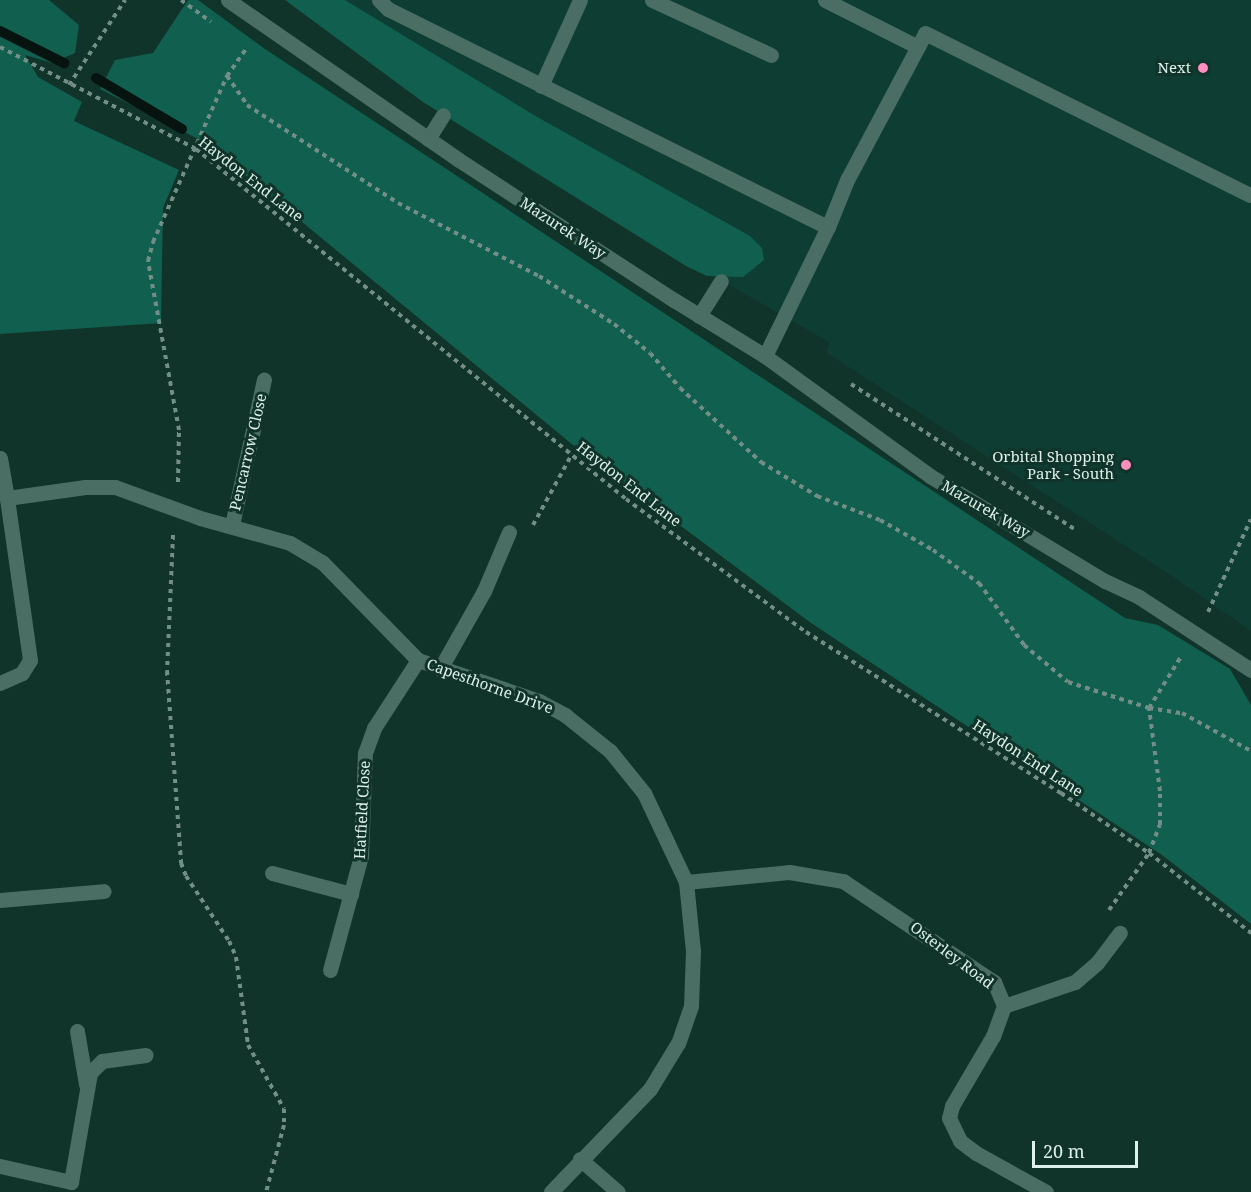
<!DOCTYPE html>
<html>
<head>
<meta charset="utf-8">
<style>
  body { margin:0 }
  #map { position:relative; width:1251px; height:1192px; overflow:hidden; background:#10332a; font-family:"Noto Serif",serif }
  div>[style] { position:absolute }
  .built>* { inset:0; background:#0e3d33 }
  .green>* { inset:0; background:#115f4e }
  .stream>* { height:10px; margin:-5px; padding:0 5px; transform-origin:5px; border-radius:5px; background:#06130f }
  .path>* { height:4px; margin-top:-2px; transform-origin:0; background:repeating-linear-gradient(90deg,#738e86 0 4.5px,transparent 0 9px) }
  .service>* { height:15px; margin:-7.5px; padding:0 7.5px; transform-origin:7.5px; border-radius:7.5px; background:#4a6e63 }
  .minor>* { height:15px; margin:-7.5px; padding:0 7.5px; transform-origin:7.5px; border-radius:7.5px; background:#4a6e63 }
  .dots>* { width:16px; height:16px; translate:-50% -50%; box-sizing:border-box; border:3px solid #10332a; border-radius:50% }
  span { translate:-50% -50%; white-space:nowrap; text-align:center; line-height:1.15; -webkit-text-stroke:6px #10332a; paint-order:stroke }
  .poi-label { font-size:15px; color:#ddf0e9 }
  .right { translate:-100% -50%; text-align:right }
  .street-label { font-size:15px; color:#ddf0e9 }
  .scale { position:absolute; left:1032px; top:1141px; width:106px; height:27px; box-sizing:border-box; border:3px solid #ddf0e9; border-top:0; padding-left:8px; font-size:18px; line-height:21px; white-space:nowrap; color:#ddf0e9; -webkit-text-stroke:4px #10332a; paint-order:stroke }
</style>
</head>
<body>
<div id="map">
  <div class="built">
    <i style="clip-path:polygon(285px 0,1251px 0,1251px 631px,1175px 578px,827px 353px,829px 342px,713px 276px,686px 266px,538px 175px,423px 102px)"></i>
  </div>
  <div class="green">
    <i style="clip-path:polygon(0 0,49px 0,79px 25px,75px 53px,52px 63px,25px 55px,38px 77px,82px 102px,74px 121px,179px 170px,163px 208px,161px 323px,0 334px)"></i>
    <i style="clip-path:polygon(188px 0,198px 0,265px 49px,1125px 618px,1158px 625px,1230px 669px,1251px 705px,1251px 924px,1162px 855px,811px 623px,579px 450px,206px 143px,100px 89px,115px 60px,153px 53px)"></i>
    <i style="clip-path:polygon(285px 0,345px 0,539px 118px,750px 236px,762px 248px,764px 260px,743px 277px,707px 276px,686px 266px,423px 102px)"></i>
  </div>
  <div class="stream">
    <i style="left:0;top:31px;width:72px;rotate:26.6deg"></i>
    <i style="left:96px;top:78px;width:100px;rotate:30.7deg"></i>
  </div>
  <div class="path">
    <i style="left:181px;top:0;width:37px;rotate:36deg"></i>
    <i style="left:0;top:47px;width:221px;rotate:27.5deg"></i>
    <i style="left:196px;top:149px;width:554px;rotate:39.14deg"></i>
    <i style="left:626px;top:499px;width:224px;rotate:36.5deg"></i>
    <i style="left:806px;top:632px;width:302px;rotate:32.3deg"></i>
    <i style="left:1061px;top:793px;width:107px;rotate:34.3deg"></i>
    <i style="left:1149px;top:853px;width:130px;rotate:38.1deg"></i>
    <i style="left:227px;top:76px;width:35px;rotate:55deg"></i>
    <i style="left:247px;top:105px;width:180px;rotate:33deg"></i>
    <i style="left:398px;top:203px;width:159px;rotate:27.4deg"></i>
    <i style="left:539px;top:276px;width:89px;rotate:32.6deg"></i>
    <i style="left:614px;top:324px;width:46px;rotate:38.9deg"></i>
    <i style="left:650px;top:353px;width:46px;rotate:49.4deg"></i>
    <i style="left:680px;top:388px;width:110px;rotate:42.4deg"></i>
    <i style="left:761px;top:462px;width:66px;rotate:31.3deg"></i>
    <i style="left:817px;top:496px;width:67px;rotate:20.9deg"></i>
    <i style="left:880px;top:520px;width:61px;rotate:29.5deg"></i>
    <i style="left:933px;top:550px;width:57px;rotate:35.7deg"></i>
    <i style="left:979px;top:583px;width:77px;rotate:54deg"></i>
    <i style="left:1024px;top:645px;width:57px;rotate:40.1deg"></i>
    <i style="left:1068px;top:682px;width:85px;rotate:17.8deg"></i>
    <i style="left:1149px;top:708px;width:33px;rotate:9deg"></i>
    <i style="left:1182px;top:713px;width:79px;rotate:28.8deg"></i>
    <i style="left:69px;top:85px;width:102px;rotate:-56.6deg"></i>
    <i style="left:851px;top:384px;width:266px;rotate:33deg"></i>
    <i style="left:178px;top:482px;width:52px;rotate:-88.9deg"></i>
    <i style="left:179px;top:430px;width:172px;rotate:-100.4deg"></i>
    <i style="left:148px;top:261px;width:20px;rotate:-75deg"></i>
    <i style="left:153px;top:242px;width:182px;rotate:-66deg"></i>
    <i style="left:227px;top:76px;width:35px;rotate:-55deg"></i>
    <i style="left:533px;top:525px;width:81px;rotate:-61.2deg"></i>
    <i style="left:173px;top:535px;width:136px;rotate:92.5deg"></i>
    <i style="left:167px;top:671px;width:193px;rotate:85.8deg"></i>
    <i style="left:181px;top:863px;width:14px;rotate:69deg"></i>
    <i style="left:186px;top:876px;width:78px;rotate:56.5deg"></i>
    <i style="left:229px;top:941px;width:17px;rotate:66deg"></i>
    <i style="left:236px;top:957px;width:89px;rotate:82.2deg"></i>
    <i style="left:248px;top:1045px;width:73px;rotate:60.6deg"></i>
    <i style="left:284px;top:1109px;width:16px;rotate:90deg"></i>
    <i style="left:284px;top:1125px;width:69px;rotate:105deg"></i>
    <i style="left:1208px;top:612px;width:102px;rotate:-65.2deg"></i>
    <i style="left:1109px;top:910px;width:70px;rotate:-54.9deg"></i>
    <i style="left:1149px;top:853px;width:30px;rotate:-69deg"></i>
    <i style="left:1160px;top:825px;width:34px;rotate:-90deg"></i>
    <i style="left:1160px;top:791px;width:84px;rotate:-97.5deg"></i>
    <i style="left:1149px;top:708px;width:62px;rotate:-58.1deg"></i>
  </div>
  <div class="service">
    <i style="left:379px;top:0;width:13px;rotate:45deg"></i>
    <i style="left:388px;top:9px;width:491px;rotate:26.4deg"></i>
    <i style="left:828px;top:227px;width:51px;rotate:-68deg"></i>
    <i style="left:847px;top:180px;width:166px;rotate:-62deg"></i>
    <i style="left:925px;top:33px;width:363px;rotate:26.5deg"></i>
    <i style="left:652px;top:0;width:131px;rotate:24.8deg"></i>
    <i style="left:825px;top:0;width:104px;rotate:26.8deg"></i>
    <i style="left:541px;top:86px;width:94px;rotate:-65.6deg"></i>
    <i style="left:459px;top:160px;width:257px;rotate:33.1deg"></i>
    <i style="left:765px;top:356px;width:144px;rotate:-64deg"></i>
    <i style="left:232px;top:525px;width:149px;rotate:-77.6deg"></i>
    <i style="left:440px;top:669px;width:90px;rotate:-60.6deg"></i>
    <i style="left:484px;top:591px;width:64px;rotate:-67deg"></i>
    <i style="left:272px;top:873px;width:82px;rotate:14.9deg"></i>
    <i style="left:1004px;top:1006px;width:75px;rotate:-18.7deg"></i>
    <i style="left:1075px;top:982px;width:29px;rotate:-41deg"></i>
    <i style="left:1097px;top:963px;width:38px;rotate:-53deg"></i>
    <i style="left:77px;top:1031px;width:54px;rotate:80.4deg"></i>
    <i style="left:71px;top:1182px;width:111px;rotate:-80.1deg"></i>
    <i style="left:90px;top:1073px;width:17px;rotate:-45deg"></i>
    <i style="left:102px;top:1061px;width:44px;rotate:-7.8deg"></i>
  </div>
  <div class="minor">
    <i style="left:228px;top:0;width:281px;rotate:34.7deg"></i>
    <i style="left:428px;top:139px;width:28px;rotate:-58deg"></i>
    <i style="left:674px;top:300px;width:107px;rotate:31.6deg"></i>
    <i style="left:765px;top:356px;width:204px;rotate:36deg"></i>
    <i style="left:930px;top:476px;width:204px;rotate:31deg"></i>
    <i style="left:1105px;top:581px;width:38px;rotate:25deg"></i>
    <i style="left:1139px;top:597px;width:134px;rotate:33.1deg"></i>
    <i style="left:699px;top:316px;width:41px;rotate:-57.8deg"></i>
    <i style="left:0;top:458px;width:41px;rotate:80.1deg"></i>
    <i style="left:7px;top:498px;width:79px;rotate:-8deg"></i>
    <i style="left:85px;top:487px;width:30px"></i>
    <i style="left:115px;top:487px;width:90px;rotate:20deg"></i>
    <i style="left:200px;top:518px;width:93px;rotate:15.5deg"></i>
    <i style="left:290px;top:543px;width:37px;rotate:31deg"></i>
    <i style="left:322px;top:562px;width:137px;rotate:45.6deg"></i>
    <i style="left:418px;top:660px;width:128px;rotate:18.7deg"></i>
    <i style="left:539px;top:701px;width:30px;rotate:28deg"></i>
    <i style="left:565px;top:715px;width:58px;rotate:38.7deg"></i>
    <i style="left:610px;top:751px;width:54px;rotate:51deg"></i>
    <i style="left:644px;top:793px;width:98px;rotate:64.7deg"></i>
    <i style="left:686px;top:882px;width:69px;rotate:84.2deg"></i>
    <i style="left:693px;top:951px;width:55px;rotate:92.1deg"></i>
    <i style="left:691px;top:1006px;width:39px;rotate:109deg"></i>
    <i style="left:678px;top:1043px;width:54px;rotate:121.3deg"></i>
    <i style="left:650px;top:1089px;width:143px;rotate:133.9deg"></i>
    <i style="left:0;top:683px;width:24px;rotate:-24deg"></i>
    <i style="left:22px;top:673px;width:15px;rotate:-58deg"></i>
    <i style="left:30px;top:660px;width:164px;rotate:-98.1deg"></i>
    <i style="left:686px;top:882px;width:103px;rotate:-5.5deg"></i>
    <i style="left:789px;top:872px;width:55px;rotate:9.5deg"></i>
    <i style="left:843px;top:881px;width:182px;rotate:33.8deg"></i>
    <i style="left:994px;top:982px;width:26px;rotate:67deg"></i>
    <i style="left:1004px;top:1006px;width:32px;rotate:110deg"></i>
    <i style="left:993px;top:1036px;width:81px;rotate:120.4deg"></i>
    <i style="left:952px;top:1106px;width:12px;rotate:104deg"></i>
    <i style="left:949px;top:1118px;width:25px;rotate:64deg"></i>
    <i style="left:960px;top:1141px;width:20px;rotate:37deg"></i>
    <i style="left:976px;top:1153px;width:80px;rotate:29.1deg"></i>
    <i style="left:0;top:900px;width:104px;rotate:-4.9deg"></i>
    <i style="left:330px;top:970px;width:118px;rotate:-74.8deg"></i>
    <i style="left:361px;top:856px;width:103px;rotate:-87.8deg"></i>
    <i style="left:365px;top:753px;width:27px;rotate:-70deg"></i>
    <i style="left:374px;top:728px;width:81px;rotate:-57.1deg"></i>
    <i style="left:580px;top:1159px;width:50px;rotate:41deg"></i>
    <i style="left:0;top:1166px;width:73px;rotate:12.7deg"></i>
  </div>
  <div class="dots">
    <i style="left:1203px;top:68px;background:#fd8ebe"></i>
    <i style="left:1126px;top:465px;background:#fd8ebe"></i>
  </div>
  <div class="poi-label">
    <span class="right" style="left:1191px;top:68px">Next</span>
    <span class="right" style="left:1114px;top:465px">Orbital Shopping<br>Park - South</span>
  </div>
  <div class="street-label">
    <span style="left:251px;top:179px;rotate:38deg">Haydon End Lane</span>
    <span style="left:563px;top:228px;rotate:33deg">Mazurek Way</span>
    <span style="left:248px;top:452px;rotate:-77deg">Pencarrow Close</span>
    <span style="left:629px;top:484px;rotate:38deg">Haydon End Lane</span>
    <span style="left:986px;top:509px;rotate:30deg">Mazurek Way</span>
    <span style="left:490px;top:686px;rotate:20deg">Capesthorne Drive</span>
    <span style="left:1028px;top:758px;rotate:33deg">Haydon End Lane</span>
    <span style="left:362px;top:810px;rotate:-87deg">Hatfield Close</span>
    <span style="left:952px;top:955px;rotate:37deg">Osterley Road</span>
  </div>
  <div class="scale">20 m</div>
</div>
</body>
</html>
